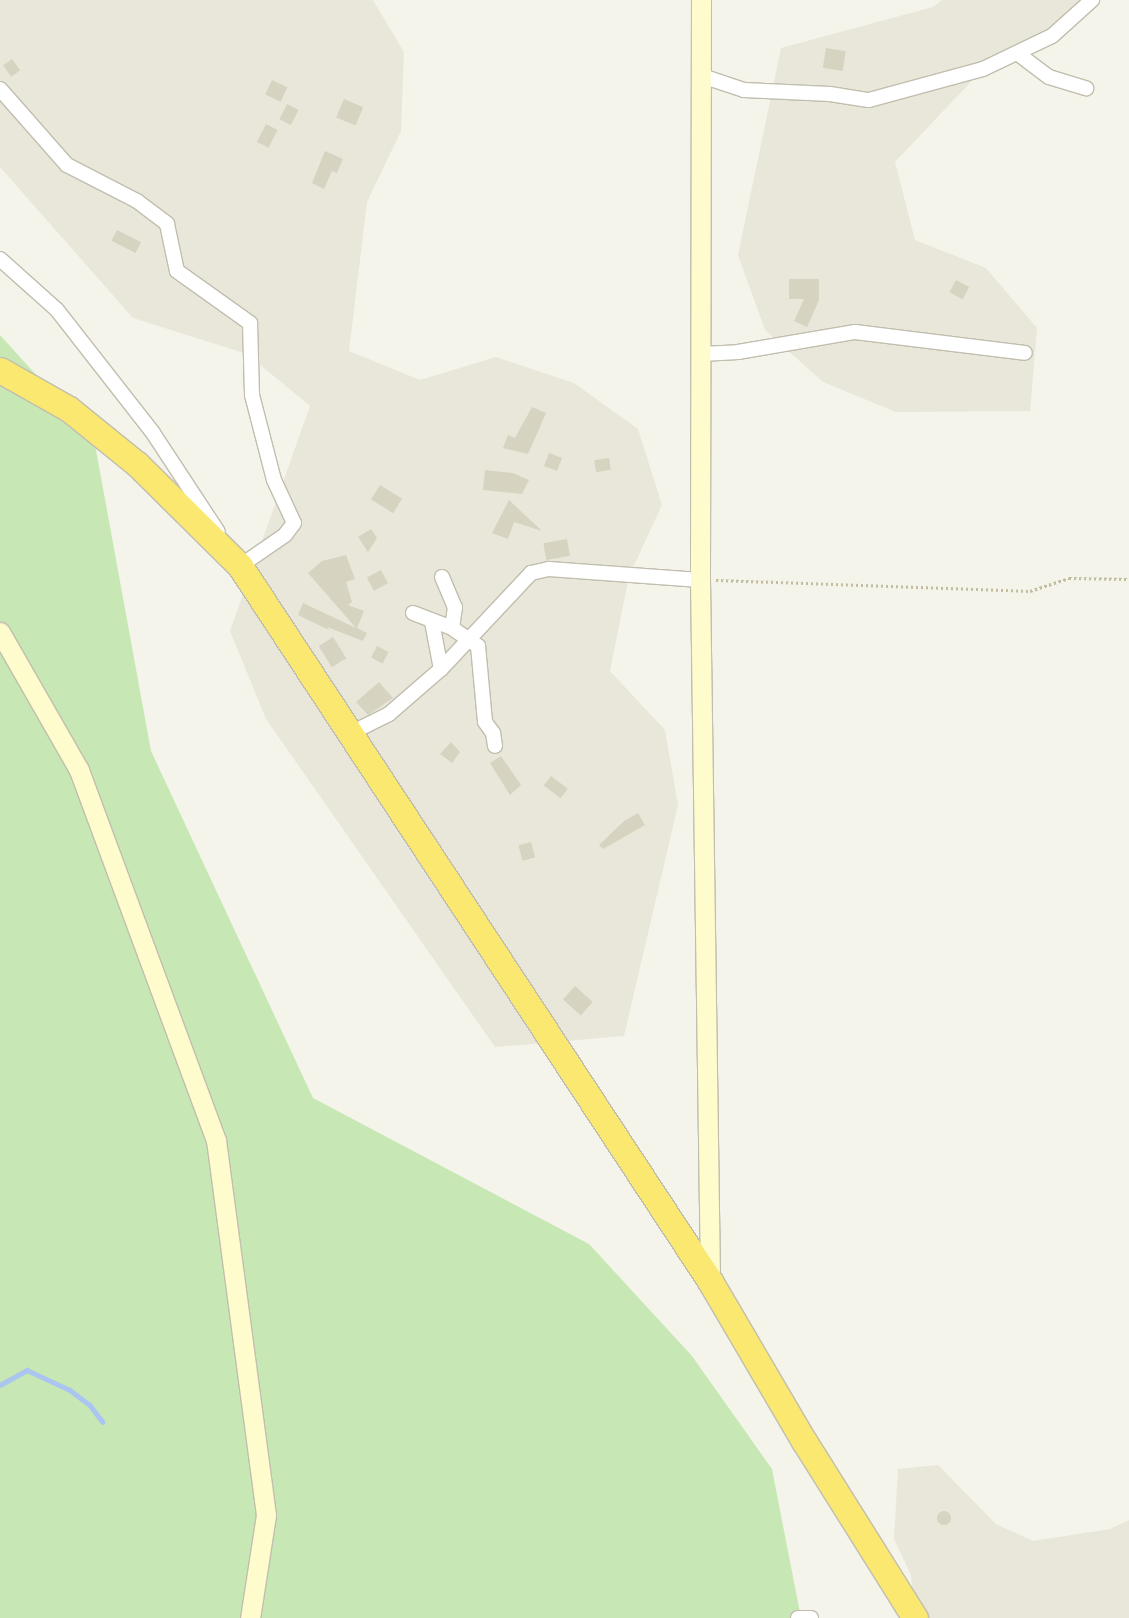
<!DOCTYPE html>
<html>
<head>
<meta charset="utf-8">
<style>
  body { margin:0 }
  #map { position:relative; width:1129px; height:1618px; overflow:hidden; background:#f5f4eb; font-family:"Golos Text",sans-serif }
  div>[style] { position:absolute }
  .residential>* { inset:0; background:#e9e7da }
  .green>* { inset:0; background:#c7e8b5 }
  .stream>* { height:4.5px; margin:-2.25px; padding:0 2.25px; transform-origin:2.25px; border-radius:2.25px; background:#aac5f0 }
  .building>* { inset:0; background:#d7d3c1; transform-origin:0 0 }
  .round { border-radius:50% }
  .path>* { height:2.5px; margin-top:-1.25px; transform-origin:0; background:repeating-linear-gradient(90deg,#c2bd9f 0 2.5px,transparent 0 5px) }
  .roads { filter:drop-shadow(1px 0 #c1beae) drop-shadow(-1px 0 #c1beae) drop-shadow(0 1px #c1beae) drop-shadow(0 -1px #c1beae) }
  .street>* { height:14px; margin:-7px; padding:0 7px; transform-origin:7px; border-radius:7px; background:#fff }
  .secondary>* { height:19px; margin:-9.5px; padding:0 9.5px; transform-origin:9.5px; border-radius:9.5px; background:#fefbcd }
  .highway>* { height:25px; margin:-12.5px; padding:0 12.5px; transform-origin:12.5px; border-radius:12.5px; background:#fbe871 }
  span { translate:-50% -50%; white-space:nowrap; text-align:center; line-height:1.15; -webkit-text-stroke:4.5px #fff; paint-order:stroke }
</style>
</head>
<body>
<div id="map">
  <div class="residential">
    <i style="clip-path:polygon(0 0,373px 0,404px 52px,401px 131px,367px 202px,349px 351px,420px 380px,496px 357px,574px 383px,638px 429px,662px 505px,629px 576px,610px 671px,665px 730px,678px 805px,624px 1036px,495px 1047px,266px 719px,230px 631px,310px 406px,247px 354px,133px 318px,0 167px)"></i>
    <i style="clip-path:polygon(942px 0,1096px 0,983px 69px,895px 162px,915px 240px,986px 268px,1037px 328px,1030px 411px,896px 412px,823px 382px,765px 330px,738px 255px,781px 48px,933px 7px)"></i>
    <i style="clip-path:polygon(938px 1465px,996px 1524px,1033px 1541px,1110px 1529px,1129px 1520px,1129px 1618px,915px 1618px,911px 1575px,894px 1539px,898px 1469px)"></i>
  </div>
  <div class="green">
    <i style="clip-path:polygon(0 335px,94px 439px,151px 751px,313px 1098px,589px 1244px,692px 1356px,772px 1469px,801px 1618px,0 1618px)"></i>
  </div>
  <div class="stream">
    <i style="left:0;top:1385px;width:31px;rotate:-29deg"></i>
    <i style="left:27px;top:1370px;width:47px;rotate:24.9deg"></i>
    <i style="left:70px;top:1390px;width:25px;rotate:37deg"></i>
    <i style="left:90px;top:1405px;width:21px;rotate:53deg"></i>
  </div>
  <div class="building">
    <i style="left:826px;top:48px;width:20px;height:20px;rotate:9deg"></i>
    <i style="left:12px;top:59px;width:14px;height:11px;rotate:54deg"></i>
    <i style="left:272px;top:80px;width:17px;height:16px;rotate:25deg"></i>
    <i style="left:344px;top:99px;width:21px;height:20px;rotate:23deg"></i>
    <i style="left:287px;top:104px;width:13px;height:17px;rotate:27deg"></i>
    <i style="left:266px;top:124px;width:13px;height:20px;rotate:27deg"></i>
    <i style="clip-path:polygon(325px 151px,343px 159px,337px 173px,332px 171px,324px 189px,312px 183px)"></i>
    <i style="left:117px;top:230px;width:27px;height:12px;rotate:27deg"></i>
    <i style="clip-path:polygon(789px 279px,819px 279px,819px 300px,807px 327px,794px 321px,804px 299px,789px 299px)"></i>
    <i style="left:956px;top:280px;width:15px;height:14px;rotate:28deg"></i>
    <i style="clip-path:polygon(532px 407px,546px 413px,528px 454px,503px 448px,508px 435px,515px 438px)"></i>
    <i style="left:549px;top:453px;width:14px;height:14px;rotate:21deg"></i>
    <i style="left:609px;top:458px;width:12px;height:15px;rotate:81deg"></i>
    <i style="clip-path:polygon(485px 470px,513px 473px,529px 480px,522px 494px,483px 490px)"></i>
    <i style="left:380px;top:485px;width:26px;height:17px;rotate:32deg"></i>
    <i style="clip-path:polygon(509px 500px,542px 531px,514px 522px,508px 539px,492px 533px)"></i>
    <i style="clip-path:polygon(371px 529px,377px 538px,368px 552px,358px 537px)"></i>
    <i style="left:567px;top:539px;width:17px;height:24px;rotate:80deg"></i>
    <i style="clip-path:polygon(346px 555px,355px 579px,346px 582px,352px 602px,348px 605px,364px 611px,357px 628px,367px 633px,363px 641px,327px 627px,329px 630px,298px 615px,303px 603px,356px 628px,308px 573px,322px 561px)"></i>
    <i style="left:381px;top:570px;width:15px;height:16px;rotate:62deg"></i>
    <i style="left:333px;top:637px;width:25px;height:17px;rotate:58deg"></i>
    <i style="left:377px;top:646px;width:13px;height:13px;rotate:27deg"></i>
    <i style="clip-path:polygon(379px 682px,393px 698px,368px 715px,356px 702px)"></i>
    <i style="clip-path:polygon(451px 742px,460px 752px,452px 763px,440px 754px)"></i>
    <i style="clip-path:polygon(501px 756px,521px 785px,510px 795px,490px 763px)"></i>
    <i style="left:551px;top:776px;width:21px;height:12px;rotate:37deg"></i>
    <i style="clip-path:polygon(638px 813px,645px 825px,603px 849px,599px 845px,624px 821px)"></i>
    <i style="left:531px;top:842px;width:16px;height:13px;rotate:75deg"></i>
    <i style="left:575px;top:986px;width:24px;height:18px;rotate:42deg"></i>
    <i class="round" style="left:937px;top:1511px;width:14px;height:14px"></i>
  </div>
  <div class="path">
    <i style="left:716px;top:580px;width:314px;rotate:2deg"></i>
    <i style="left:1030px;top:591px;width:41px;rotate:-18.4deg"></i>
    <i style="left:1069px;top:578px;width:60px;rotate:1deg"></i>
  </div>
  <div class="roads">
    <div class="street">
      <i style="left:1017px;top:53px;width:40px;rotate:37deg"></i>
      <i style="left:1049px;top:77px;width:39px;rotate:17deg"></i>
      <i style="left:699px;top:75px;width:47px;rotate:18.4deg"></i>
      <i style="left:744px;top:90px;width:86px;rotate:2.7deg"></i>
      <i style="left:830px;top:94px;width:39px;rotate:9deg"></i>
      <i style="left:869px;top:100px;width:118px;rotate:-15.2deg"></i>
      <i style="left:983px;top:69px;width:76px;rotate:-25.6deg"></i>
      <i style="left:1052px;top:36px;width:54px;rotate:-42deg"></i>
      <i style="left:0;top:89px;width:101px;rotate:48.6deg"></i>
      <i style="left:67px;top:165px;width:79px;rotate:27.2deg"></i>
      <i style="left:137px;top:201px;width:38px;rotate:37deg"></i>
      <i style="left:167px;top:224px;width:48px;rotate:78deg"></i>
      <i style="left:177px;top:271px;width:90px;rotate:35.5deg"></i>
      <i style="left:250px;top:323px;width:72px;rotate:88.4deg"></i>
      <i style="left:252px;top:395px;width:88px;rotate:75.5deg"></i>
      <i style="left:274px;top:480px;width:47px;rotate:65.1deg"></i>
      <i style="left:294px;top:523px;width:15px;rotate:127deg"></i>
      <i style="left:285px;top:535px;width:55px;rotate:145.4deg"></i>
      <i style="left:240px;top:566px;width:4px;rotate:-117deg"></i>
      <i style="left:0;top:259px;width:76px;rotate:41.8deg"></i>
      <i style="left:57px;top:310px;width:156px;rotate:52deg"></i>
      <i style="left:153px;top:433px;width:118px;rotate:56.7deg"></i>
      <i style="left:702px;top:354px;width:36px;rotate:-3deg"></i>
      <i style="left:738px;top:352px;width:119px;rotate:-9.7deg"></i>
      <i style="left:855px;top:332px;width:171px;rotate:7deg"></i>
      <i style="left:442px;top:577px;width:33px;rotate:67deg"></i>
      <i style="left:455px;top:607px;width:21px;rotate:98deg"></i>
      <i style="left:413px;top:613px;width:42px;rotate:21deg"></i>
      <i style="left:452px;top:628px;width:32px;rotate:35deg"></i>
      <i style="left:478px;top:646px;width:76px;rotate:84.7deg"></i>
      <i style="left:485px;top:722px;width:14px;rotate:54deg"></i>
      <i style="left:493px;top:733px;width:13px;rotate:81deg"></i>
      <i style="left:432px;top:622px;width:48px;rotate:79.2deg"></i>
      <i style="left:351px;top:733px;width:42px;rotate:-26.6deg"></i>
      <i style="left:389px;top:714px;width:69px;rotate:-40.9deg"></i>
      <i style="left:441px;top:669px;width:132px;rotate:-46.8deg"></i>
      <i style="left:531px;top:573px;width:18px;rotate:-13deg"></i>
      <i style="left:549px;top:569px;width:151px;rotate:4.2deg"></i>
      <i style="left:798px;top:1618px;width:13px"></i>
    </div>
    <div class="secondary">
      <i style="left:701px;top:0;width:580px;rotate:90.1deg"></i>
      <i style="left:700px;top:580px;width:701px;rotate:89.18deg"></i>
      <i style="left:0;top:632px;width:159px;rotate:60.2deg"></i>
      <i style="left:79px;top:770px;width:395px;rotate:69.7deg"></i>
      <i style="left:216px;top:1140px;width:378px;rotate:82.4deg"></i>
      <i style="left:266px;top:1515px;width:104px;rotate:98.8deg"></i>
    </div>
    <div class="highway">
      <i style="left:0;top:370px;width:79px;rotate:29.5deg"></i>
      <i style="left:69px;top:409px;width:87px;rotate:39deg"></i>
      <i style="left:137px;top:464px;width:145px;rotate:44.7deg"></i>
      <i style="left:240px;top:566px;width:856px;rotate:56.68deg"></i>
      <i style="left:710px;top:1281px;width:186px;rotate:59.6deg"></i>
      <i style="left:804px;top:1441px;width:209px;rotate:57.9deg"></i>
    </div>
  </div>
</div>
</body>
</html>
